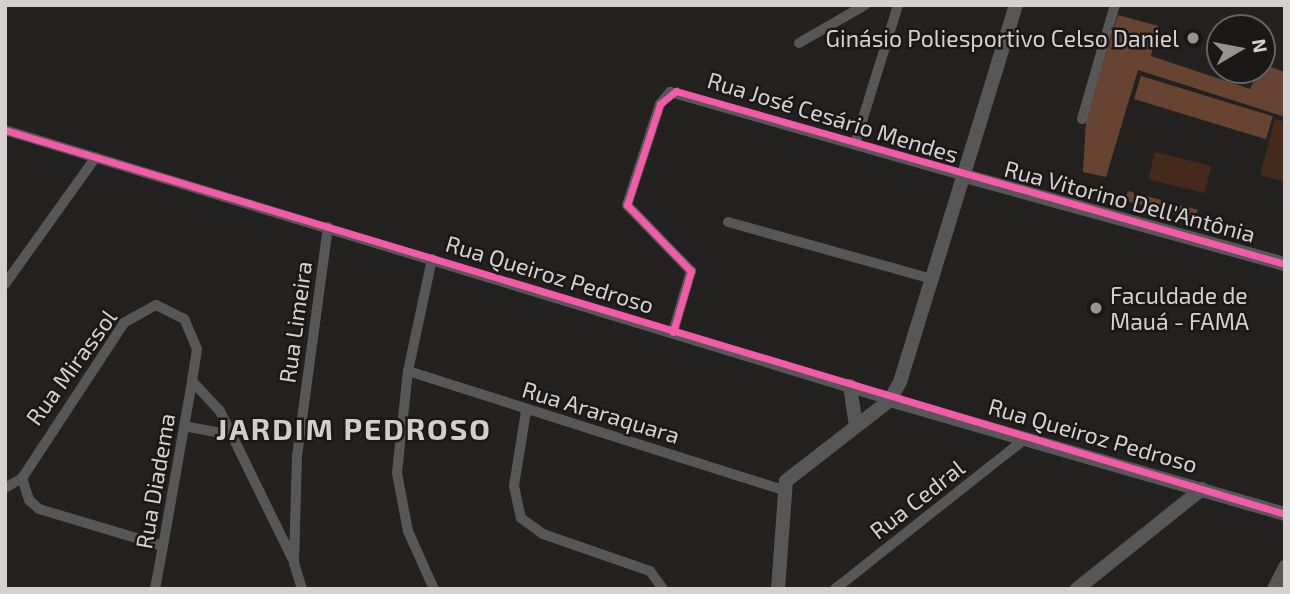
<!DOCTYPE html>
<html>
<head>
<meta charset="utf-8">
<style>
  body { margin:0 }
  #map { position:relative; width:1290px; height:594px; overflow:hidden; background:#232221; font-family:"Exo 2",sans-serif }
  div>[style] { position:absolute }
  .green>* { inset:0; background:#452a1c; transform-origin:0 0 }
  .forest>* { inset:0; background:#674331; transform-origin:0 0 }
  .street>* { height:10px; margin:-5px; padding:0 5px; transform-origin:5px; border-radius:5px; background:#585757 }
  .secondary>* { height:14px; margin:-7px; padding:0 7px; transform-origin:7px; border-radius:7px; background:#585757 }
  .cycleway>* { height:7px; margin:-3.5px; padding:0 3.5px; transform-origin:3.5px; border-radius:3.5px; background:#f35aa7 }
  .dots>* { width:19px; height:19px; translate:-50% -50%; box-sizing:border-box; border:4px solid #1b1817; border-radius:50% }
  span { translate:-50% -50%; white-space:nowrap; text-align:center; line-height:1.15; -webkit-text-stroke:5px #1b1817; paint-order:stroke }
  .poi-label { font-size:23px; color:#d3d2d1 }
  .right { translate:-100% -50%; text-align:right }
  .left { translate:0 -50%; text-align:left }
  .street-label { font-size:23px; color:#d3d2d1 }
  .district-label { font-size:30px; color:#d2cecc; font-weight:700; letter-spacing:2px }
  .frame { position:absolute; inset:0; border:7px solid #d3d2d1; pointer-events:none }
  .north { position:absolute; left:1206px; top:14px; width:70px; height:70px; box-sizing:border-box; background:#1b1817; border:2px solid #656261; border-radius:50%; rotate:80deg; font-size:19px; font-weight:700; line-height:28px; text-align:center; color:#d3d2d1 }
  .north::after { content:''; display:block; margin:auto; width:24px; height:32px; background:#959493; clip-path:polygon(50% 0,100% 100%,50% 72%,0 100%) }
</style>
</head>
<body>
<div id="map">
  <div class="green">
    <i style="clip-path:polygon(1275px 119px,1285px 122px,1285px 182px,1260px 175px)"></i>
    <i style="left:1155px;top:152px;width:58px;height:28px;rotate:14deg"></i>
  </div>
  <div class="forest">
    <i style="clip-path:polygon(1118px 15px,1158px 26px,1151px 56px,1250px 89px,1262px 64px,1285px 72px,1285px 117px,1138px 70px,1106px 177px,1083px 172px,1086px 121px)"></i>
    <i style="left:1141px;top:76px;width:138px;height:24px;rotate:17deg"></i>
    <i style="left:1128px;top:191px;width:72px;height:10px;rotate:15deg"></i>
  </div>
  <div class="street">
    <i style="left:799px;top:43px;width:76px;rotate:-29.9deg"></i>
    <i style="left:1082px;top:119px;width:119px;rotate:-73.9deg"></i>
    <i style="left:5px;top:130px;width:925px;rotate:16.97deg"></i>
    <i style="left:855px;top:144px;width:145px;rotate:-72.8deg"></i>
    <i style="left:728px;top:222px;width:212px;rotate:15.6deg"></i>
    <i style="left:432px;top:259px;width:115px;rotate:102.1deg"></i>
    <i style="left:408px;top:371px;width:103px;rotate:96.2deg"></i>
    <i style="left:397px;top:473px;width:59px;rotate:79.3deg"></i>
    <i style="left:408px;top:531px;width:64px;rotate:65.9deg"></i>
    <i style="left:5px;top:284px;width:156px;rotate:-54.4deg"></i>
    <i style="left:673px;top:332px;width:64px;rotate:-73.6deg"></i>
    <i style="left:691px;top:271px;width:92px;rotate:-134.1deg"></i>
    <i style="left:627px;top:205px;width:106px;rotate:-71.9deg"></i>
    <i style="left:660px;top:104px;width:16px;rotate:-50deg"></i>
    <i style="left:670px;top:92px;width:307px;rotate:15.9deg"></i>
    <i style="left:408px;top:371px;width:393px;rotate:17.6deg"></i>
    <i style="left:192px;top:381px;width:41px;rotate:47deg"></i>
    <i style="left:220px;top:411px;width:164px;rotate:63.9deg"></i>
    <i style="left:526px;top:411px;width:76px;rotate:99.1deg"></i>
    <i style="left:514px;top:486px;width:33px;rotate:78deg"></i>
    <i style="left:521px;top:518px;width:27px;rotate:36deg"></i>
    <i style="left:543px;top:534px;width:113px;rotate:19.1deg"></i>
    <i style="left:650px;top:571px;width:22px;rotate:54deg"></i>
    <i style="left:184px;top:426px;width:48px;rotate:10.8deg"></i>
    <i style="left:5px;top:488px;width:20px;rotate:-30deg"></i>
    <i style="left:155px;top:589px;width:44px;rotate:-79.5deg"></i>
    <i style="left:163px;top:546px;width:168px;rotate:-80deg"></i>
    <i style="left:192px;top:381px;width:32px;rotate:-81deg"></i>
    <i style="left:197px;top:349px;width:33px;rotate:-113deg"></i>
    <i style="left:184px;top:319px;width:31px;rotate:-153deg"></i>
    <i style="left:156px;top:305px;width:37px;rotate:151deg"></i>
    <i style="left:124px;top:323px;width:186px;rotate:123.3deg"></i>
    <i style="left:22px;top:478px;width:23px;rotate:72deg"></i>
    <i style="left:29px;top:500px;width:13px;rotate:42deg"></i>
    <i style="left:39px;top:509px;width:129px;rotate:16.6deg"></i>
    <i style="left:302px;top:589px;width:27px;rotate:-107deg"></i>
    <i style="left:294px;top:563px;width:107px;rotate:-88.4deg"></i>
    <i style="left:297px;top:456px;width:231px;rotate:-82.3deg"></i>
    <i style="left:835px;top:589px;width:241px;rotate:-38.3deg"></i>
  </div>
  <div class="secondary">
    <i style="left:965px;top:176px;width:332px;rotate:15.4deg"></i>
    <i style="left:850px;top:386px;width:40px;rotate:81.5deg"></i>
    <i style="left:890px;top:400px;width:411px;rotate:16.1deg"></i>
    <i style="left:778px;top:589px;width:108px;rotate:-85.8deg"></i>
    <i style="left:786px;top:481px;width:132px;rotate:-37.9deg"></i>
    <i style="left:890px;top:400px;width:21px;rotate:-61deg"></i>
    <i style="left:900px;top:382px;width:394px;rotate:-72.9deg"></i>
    <i style="left:1077px;top:589px;width:160px;rotate:-38.7deg"></i>
    <i style="left:1274px;top:589px;width:25px;rotate:-63deg"></i>
  </div>
  <div class="cycleway">
    <i style="left:5px;top:130px;width:1336px;rotate:16.7deg"></i>
    <i style="left:673px;top:332px;width:64px;rotate:-73.6deg"></i>
    <i style="left:691px;top:271px;width:92px;rotate:-134.1deg"></i>
    <i style="left:627px;top:205px;width:106px;rotate:-71.9deg"></i>
    <i style="left:660px;top:104px;width:21px;rotate:-39deg"></i>
    <i style="left:676px;top:91px;width:633px;rotate:15.86deg"></i>
  </div>
  <div class="dots">
    <i style="left:1193px;top:38px;background:#959493"></i>
    <i style="left:1096px;top:308px;background:#959493"></i>
  </div>
  <div class="poi-label">
    <span class="right" style="left:1179px;top:38px">Ginásio Poliesportivo Celso Daniel</span>
    <span class="left" style="left:1110px;top:308px">Faculdade de<br>Mauá - FAMA</span>
  </div>
  <div class="street-label">
    <span style="left:833px;top:117px;rotate:17deg">Rua José Cesário Mendes</span>
    <span style="left:1130px;top:201px;rotate:15deg">Rua Vitorino Dell'Antônia</span>
    <span style="left:550px;top:274px;rotate:17deg">Rua Queiroz Pedroso</span>
    <span style="left:295px;top:322px;rotate:-82deg">Rua Limeira</span>
    <span style="left:71px;top:367px;rotate:-54deg">Rua Mirassol</span>
    <span style="left:601px;top:412px;rotate:17deg">Rua Araraquara</span>
    <span style="left:1093px;top:435px;rotate:16deg">Rua Queiroz Pedroso</span>
    <span style="left:155px;top:481px;rotate:-80deg">Rua Diadema</span>
    <span style="left:917px;top:499px;rotate:-38deg">Rua Cedral</span>
  </div>
  <div class="district-label">
    <span style="left:354px;top:428px">JARDIM PEDROSO</span>
  </div>
  <div class="frame"></div>
  <div class="north">N</div>
</div>
</body>
</html>
